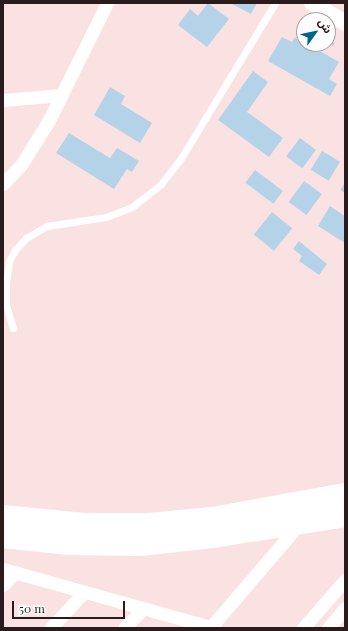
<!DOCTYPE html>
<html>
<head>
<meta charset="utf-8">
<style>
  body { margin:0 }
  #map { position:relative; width:348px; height:631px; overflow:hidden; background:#fbe2e2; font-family:"Playfair Display","Noto Sans Arabic",serif }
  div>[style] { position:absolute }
  .building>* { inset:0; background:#b4d2e8; transform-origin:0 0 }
  .service>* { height:7px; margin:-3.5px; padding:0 3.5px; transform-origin:3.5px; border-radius:3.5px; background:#fff }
  .minor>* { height:13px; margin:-6.5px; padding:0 6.5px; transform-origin:6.5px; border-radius:6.5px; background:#fff }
  .tertiary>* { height:16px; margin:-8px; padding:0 8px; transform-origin:8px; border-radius:8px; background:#fff }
  .trunk>* { height:22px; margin:-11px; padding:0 11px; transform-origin:11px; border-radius:11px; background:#fff }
  span { translate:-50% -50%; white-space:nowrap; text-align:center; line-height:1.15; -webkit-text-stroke:3.5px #fff; paint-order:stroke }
  .frame { position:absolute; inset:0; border:4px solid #2a1c1c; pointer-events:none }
  .north { position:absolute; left:296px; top:12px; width:40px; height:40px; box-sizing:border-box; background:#fff; border:1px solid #aaa4a4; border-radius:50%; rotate:57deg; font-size:11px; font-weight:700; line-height:16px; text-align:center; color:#2a1c1c }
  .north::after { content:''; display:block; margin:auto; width:14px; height:18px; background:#006392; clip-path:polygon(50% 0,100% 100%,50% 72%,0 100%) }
  .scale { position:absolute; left:12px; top:601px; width:113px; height:18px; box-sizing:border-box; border:2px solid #2a1c1c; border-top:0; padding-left:5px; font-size:12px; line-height:14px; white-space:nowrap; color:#2a1c1c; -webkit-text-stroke:3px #fff; paint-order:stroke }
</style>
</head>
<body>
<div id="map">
  <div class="building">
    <i style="clip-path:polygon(208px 3px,229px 19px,207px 47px,178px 25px,190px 9px,198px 16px)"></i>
    <i style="clip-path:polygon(230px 3px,257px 3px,251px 14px)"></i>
    <i style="clip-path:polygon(300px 23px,304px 26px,304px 31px,297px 27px)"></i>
    <i style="clip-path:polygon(282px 37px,292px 42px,295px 37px,304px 44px,321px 44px,318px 50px,339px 62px,329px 79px,337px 84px,330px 96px,268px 61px)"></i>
    <i style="clip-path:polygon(328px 40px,335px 43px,333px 46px,328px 44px)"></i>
    <i style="clip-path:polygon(253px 71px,268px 82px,247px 112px,283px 138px,269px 157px,218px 120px)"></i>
    <i style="clip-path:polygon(110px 87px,125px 96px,121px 104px,152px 123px,140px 143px,94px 115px)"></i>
    <i style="clip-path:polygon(69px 133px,110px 158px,117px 148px,139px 161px,132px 172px,127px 169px,114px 189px,56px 153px)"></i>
    <i style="left:300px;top:138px;width:20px;height:23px;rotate:37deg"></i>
    <i style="left:322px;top:151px;width:21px;height:22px;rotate:31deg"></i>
    <i style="left:255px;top:170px;width:35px;height:16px;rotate:37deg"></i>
    <i style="left:304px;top:181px;width:22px;height:26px;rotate:36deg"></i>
    <i style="clip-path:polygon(345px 183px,345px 193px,340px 190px)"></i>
    <i style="clip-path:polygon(330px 206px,345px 216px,345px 243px,318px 226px)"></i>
    <i style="left:272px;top:212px;width:26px;height:29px;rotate:39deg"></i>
    <i style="clip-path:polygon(299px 241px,327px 264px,319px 275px,299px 261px,302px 256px,293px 249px)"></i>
  </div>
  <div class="service">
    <i style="left:13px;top:328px;width:24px;rotate:-107deg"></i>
    <i style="left:6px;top:305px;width:22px;rotate:-90deg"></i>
    <i style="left:6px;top:283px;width:22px;rotate:-82deg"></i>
    <i style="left:9px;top:261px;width:13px;rotate:-61deg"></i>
    <i style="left:15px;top:250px;width:16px;rotate:-47deg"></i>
    <i style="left:26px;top:238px;width:24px;rotate:-30deg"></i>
    <i style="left:47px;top:226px;width:60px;rotate:-8.7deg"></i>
    <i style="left:106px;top:217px;width:28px;rotate:-21deg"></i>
    <i style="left:132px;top:207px;width:37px;rotate:-38deg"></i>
    <i style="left:161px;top:184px;width:31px;rotate:-52deg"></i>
    <i style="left:180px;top:160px;width:184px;rotate:-58.8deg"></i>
  </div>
  <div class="minor">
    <i style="left:3px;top:100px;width:59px;rotate:-4.8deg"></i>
    <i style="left:3px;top:184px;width:26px;rotate:-47deg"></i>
    <i style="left:21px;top:165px;width:51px;rotate:-57.9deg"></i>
    <i style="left:48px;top:122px;width:133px;rotate:-63.6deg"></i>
    <i style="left:3px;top:569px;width:220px;rotate:15.6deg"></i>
    <i style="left:3px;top:585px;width:18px;rotate:-45deg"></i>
    <i style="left:51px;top:628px;width:49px;rotate:-47.5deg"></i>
    <i style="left:124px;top:628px;width:27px;rotate:-45deg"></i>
    <i style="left:210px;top:628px;width:138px;rotate:-49.4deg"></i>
    <i style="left:303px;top:628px;width:64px;rotate:-48.8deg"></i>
    <i style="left:328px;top:628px;width:26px;rotate:-50deg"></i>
  </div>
  <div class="tertiary">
    <i style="left:312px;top:3px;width:39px;rotate:31deg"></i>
  </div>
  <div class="trunk">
    <i style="left:3px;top:516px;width:82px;rotate:5.6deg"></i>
    <i style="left:85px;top:524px;width:64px"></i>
    <i style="left:149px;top:524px;width:64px;rotate:-5.4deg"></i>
    <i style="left:213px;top:518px;width:134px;rotate:-10.3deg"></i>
    <i style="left:3px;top:537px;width:64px;rotate:6.2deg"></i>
    <i style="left:67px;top:544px;width:73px;rotate:0.8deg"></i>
    <i style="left:140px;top:545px;width:73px;rotate:-6.3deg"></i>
    <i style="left:213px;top:537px;width:134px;rotate:-9deg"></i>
  </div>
  <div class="frame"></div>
  <div class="north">ش</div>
  <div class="scale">50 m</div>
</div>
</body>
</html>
